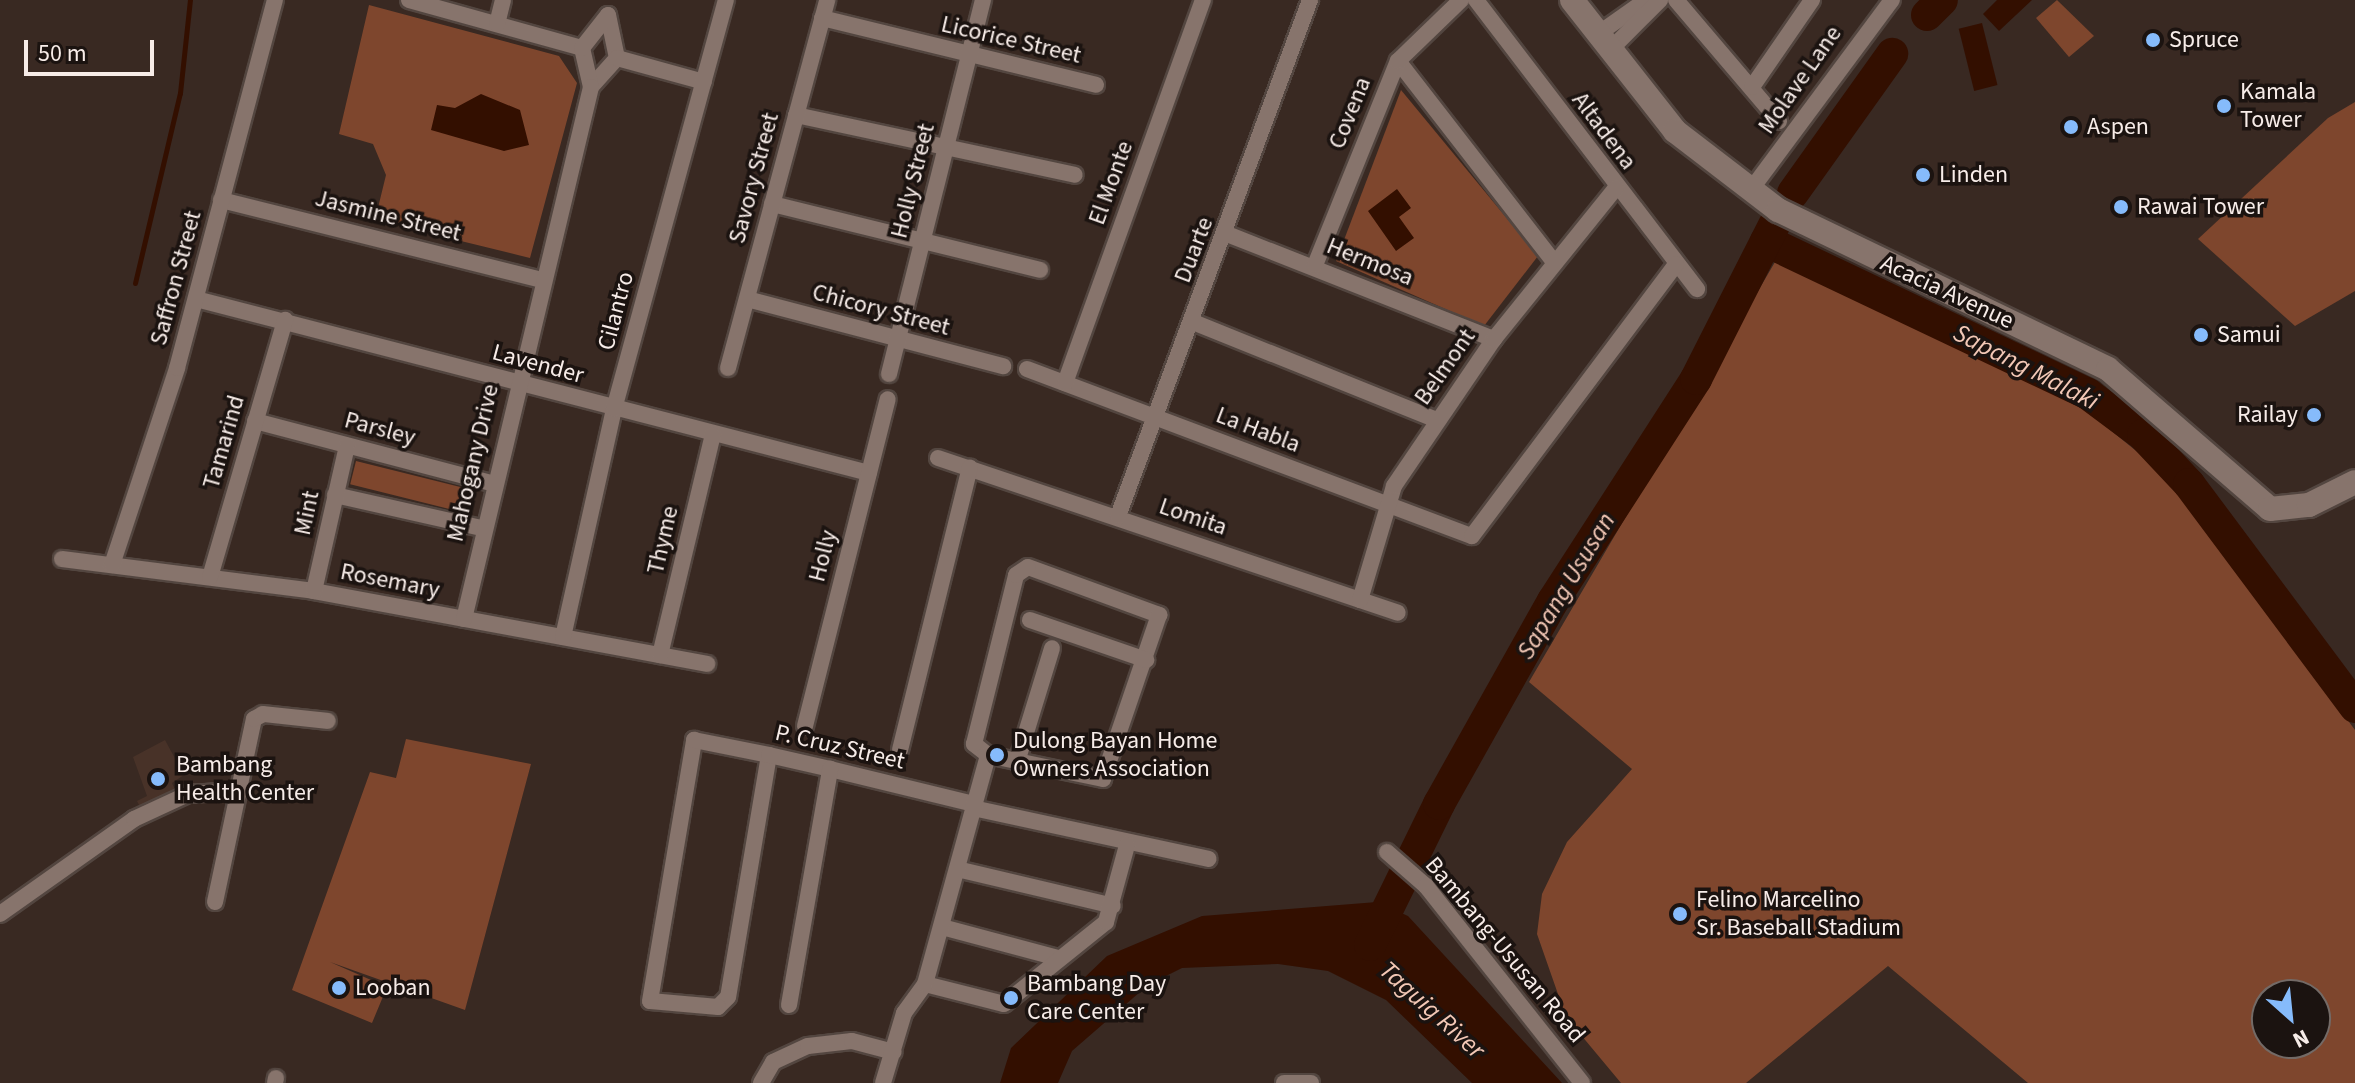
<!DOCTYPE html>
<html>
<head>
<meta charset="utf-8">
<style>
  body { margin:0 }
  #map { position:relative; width:2355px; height:1083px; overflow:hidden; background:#392922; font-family:"Source Sans 3",sans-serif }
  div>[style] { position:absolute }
  .built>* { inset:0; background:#483228 }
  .green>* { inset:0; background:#7e462d; transform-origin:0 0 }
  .water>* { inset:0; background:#330f00; transform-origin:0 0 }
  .stream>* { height:5px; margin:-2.5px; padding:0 2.5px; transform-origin:2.5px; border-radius:2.5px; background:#330f00 }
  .river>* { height:32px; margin:-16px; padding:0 16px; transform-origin:16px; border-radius:16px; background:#330f00 }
  .roads { filter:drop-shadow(2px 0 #534640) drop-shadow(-2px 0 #534640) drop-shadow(0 2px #534640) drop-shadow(0 -2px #534640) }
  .street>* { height:16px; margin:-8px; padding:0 8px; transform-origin:8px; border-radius:8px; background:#87746c }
  .secondary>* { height:24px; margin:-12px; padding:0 12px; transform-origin:12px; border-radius:12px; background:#87746c }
  .dots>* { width:22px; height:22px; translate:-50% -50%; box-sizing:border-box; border:4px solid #1b1310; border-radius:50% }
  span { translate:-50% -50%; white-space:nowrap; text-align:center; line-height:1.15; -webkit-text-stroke:7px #1b1310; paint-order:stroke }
  .street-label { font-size:24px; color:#f7ece8 }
  .poi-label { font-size:24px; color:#f7ece8 }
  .left { translate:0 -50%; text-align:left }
  .right { translate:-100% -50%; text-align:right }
  .water-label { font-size:26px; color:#f3c8b6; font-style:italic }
  .north { position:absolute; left:2251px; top:979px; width:80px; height:80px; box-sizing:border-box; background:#1b1310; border:2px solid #736a66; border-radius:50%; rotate:153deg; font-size:22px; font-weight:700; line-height:32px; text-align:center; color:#f7ece8 }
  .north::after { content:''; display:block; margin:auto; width:28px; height:36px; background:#86bbfb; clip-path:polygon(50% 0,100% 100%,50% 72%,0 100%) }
  .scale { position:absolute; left:24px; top:40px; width:130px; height:36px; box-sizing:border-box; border:4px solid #f7ece8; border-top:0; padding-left:10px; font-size:24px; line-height:28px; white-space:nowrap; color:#f7ece8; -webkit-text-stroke:6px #1b1310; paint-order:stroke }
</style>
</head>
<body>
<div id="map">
  <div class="built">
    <i style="clip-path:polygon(165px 740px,184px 775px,172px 783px,178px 796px,143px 813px,137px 801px,147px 796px,133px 757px)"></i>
  </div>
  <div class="green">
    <i style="clip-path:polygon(2057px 0,2094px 36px,2069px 57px,2036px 18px)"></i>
    <i style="clip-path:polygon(369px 5px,559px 56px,577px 83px,530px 258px,375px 220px,386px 175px,373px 144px,339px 134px)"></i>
    <i style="clip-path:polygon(1401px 90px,1538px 256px,1484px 326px,1336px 261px)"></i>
    <i style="clip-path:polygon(2355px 102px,2355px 291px,2295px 326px,2198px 239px,2328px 118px)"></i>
    <i style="clip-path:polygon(evenodd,1775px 262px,2082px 407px,2167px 476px,2355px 730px,2355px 1083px,2028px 1083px,1888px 966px,1746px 1083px,1621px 1083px,1566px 1017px,1537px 934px,1542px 894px,1567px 842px,1632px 769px,1529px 682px,1775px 262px,2267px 995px,2315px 995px,2315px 1043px,2267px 1043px,2267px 995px)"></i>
    <i style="left:356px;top:461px;width:123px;height:24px;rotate:14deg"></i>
    <i style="clip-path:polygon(406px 739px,531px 764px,465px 1010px,330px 962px,387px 987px,372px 1023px,292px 990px,370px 772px,396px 778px)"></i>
  </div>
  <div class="water">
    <i style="clip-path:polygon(1997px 0,2032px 0,1999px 31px,1983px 14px)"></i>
    <i style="left:1982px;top:23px;width:64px;height:24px;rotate:76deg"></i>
    <i style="clip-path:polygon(481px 94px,520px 110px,529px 145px,504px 151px,431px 130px,437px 105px,455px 108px)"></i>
    <i style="clip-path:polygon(1397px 189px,1411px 208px,1399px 217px,1414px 238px,1396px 251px,1368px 211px)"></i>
    <i style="clip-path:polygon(1377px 902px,1408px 916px,1562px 1083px,1472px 1083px,1386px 1000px,1328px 971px,1278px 964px,1182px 968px,1148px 985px,1072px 1051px,1058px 1083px,1000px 1083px,1011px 1048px,1107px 956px,1202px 916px)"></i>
  </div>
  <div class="stream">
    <i style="left:135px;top:283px;width:195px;rotate:-76.7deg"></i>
    <i style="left:180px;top:93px;width:94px;rotate:-83.9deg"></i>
  </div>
  <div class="river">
    <i style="left:1927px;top:15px;width:21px;rotate:-45deg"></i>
    <i style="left:1793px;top:193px;width:171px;rotate:-54.5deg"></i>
    <i style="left:1766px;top:241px;width:357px;rotate:25.4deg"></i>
    <i style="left:2088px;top:394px;width:69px;rotate:36.7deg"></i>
    <i style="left:2143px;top:435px;width:67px;rotate:46.8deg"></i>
    <i style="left:2189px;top:484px;width:278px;rotate:53.3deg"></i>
    <i style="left:1370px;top:945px;width:157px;rotate:-63.9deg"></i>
    <i style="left:1439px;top:804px;width:233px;rotate:-60.7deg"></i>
    <i style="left:1553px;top:601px;width:264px;rotate:-57.2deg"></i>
    <i style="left:1696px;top:379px;width:173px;rotate:-63.1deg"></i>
  </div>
  <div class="roads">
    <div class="street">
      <i style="left:409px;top:0;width:180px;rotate:15.5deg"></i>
      <i style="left:1476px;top:0;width:364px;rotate:52.6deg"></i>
      <i style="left:1676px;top:0;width:159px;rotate:49.6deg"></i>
      <i style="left:608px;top:15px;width:44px;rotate:78.2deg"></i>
      <i style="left:617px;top:58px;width:39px;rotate:132deg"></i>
      <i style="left:591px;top:87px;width:40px;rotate:-103deg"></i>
      <i style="left:582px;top:48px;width:42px;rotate:-51.8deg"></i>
      <i style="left:822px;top:18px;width:282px;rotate:13.7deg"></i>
      <i style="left:497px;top:24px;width:25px;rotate:-76deg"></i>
      <i style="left:1598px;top:34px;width:59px;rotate:-35.3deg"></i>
      <i style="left:1610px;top:50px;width:71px;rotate:-45deg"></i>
      <i style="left:617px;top:58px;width:90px;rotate:15.4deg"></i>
      <i style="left:1398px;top:61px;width:254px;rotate:52.2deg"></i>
      <i style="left:1752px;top:87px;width:106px;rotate:-55.4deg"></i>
      <i style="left:796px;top:115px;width:285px;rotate:12.1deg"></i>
      <i style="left:1750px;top:191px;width:238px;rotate:-53.4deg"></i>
      <i style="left:221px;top:200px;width:331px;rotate:14deg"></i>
      <i style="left:772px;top:204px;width:276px;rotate:13.8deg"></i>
      <i style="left:1227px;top:234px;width:287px;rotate:21.5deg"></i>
      <i style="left:1315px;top:265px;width:220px;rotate:-67.9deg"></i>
      <i style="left:1398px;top:61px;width:88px;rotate:-44.1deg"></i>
      <i style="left:196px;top:299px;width:695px;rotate:14.5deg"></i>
      <i style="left:747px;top:299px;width:265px;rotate:14.7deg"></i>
      <i style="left:1193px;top:322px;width:263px;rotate:21.9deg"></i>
      <i style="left:728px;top:368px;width:381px;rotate:-74.9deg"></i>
      <i style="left:1027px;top:369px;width:475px;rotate:20.6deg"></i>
      <i style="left:1472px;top:536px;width:340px;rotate:-53.1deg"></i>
      <i style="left:889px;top:374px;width:386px;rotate:-75.9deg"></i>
      <i style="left:1065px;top:383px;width:407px;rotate:-70.2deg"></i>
      <i style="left:255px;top:421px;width:245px;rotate:14.7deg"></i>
      <i style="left:938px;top:458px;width:485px;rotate:18.6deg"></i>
      <i style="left:335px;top:495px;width:150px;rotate:12.7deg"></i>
      <i style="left:1118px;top:516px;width:551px;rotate:-69.59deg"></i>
      <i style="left:62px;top:559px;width:254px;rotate:7.2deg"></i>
      <i style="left:314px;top:591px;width:400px;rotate:10.5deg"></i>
      <i style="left:112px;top:565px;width:207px;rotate:-71.7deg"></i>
      <i style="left:177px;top:368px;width:381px;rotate:-75.1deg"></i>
      <i style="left:1028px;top:567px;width:140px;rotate:20.1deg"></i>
      <i style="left:1159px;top:615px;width:173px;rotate:108.9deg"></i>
      <i style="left:1103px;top:779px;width:117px;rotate:-168.2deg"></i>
      <i style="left:988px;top:755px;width:18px;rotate:-142deg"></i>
      <i style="left:974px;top:744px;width:174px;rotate:-76deg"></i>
      <i style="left:1016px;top:575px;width:14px;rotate:-34deg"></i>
      <i style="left:210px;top:577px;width:268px;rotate:-73.7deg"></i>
      <i style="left:314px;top:591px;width:149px;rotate:-77.2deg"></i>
      <i style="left:1360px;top:600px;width:119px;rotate:-73.4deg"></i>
      <i style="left:1394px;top:486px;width:178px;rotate:-55.8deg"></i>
      <i style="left:1494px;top:339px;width:194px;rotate:-51.1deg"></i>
      <i style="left:464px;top:619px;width:547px;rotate:-76.57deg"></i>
      <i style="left:1030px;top:620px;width:123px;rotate:19deg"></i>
      <i style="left:563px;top:637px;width:234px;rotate:-77.4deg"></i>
      <i style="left:614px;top:409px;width:424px;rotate:-74.7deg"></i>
      <i style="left:660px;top:655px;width:226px;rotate:-76.5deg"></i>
      <i style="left:805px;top:726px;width:337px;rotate:-75.8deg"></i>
      <i style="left:900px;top:750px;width:291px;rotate:-76.1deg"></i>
      <i style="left:769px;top:755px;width:245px;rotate:99.6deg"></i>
      <i style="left:728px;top:997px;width:14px;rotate:135deg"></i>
      <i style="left:718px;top:1007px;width:68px;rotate:-175deg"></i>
      <i style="left:650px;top:1001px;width:265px;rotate:-80.4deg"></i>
      <i style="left:694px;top:740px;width:76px;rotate:11.3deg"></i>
      <i style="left:769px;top:755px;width:63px;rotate:12.9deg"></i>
      <i style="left:830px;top:769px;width:148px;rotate:13.7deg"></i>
      <i style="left:1017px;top:762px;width:119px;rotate:-72.9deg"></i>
      <i style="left:973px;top:808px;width:241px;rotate:12.2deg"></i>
      <i style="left:1387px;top:852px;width:52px;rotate:41.1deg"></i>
      <i style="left:1426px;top:886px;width:251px;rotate:51.6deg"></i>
      <i style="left:957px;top:869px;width:160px;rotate:13.3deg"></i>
      <i style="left:215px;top:902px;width:187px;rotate:-78deg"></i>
      <i style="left:254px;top:719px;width:10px;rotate:-29deg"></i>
      <i style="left:263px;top:714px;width:65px;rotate:6.1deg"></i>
      <i style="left:0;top:914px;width:164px;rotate:-35.3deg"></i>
      <i style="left:134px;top:819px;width:60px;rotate:-24.8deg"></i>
      <i style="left:188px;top:794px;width:50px;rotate:-3.4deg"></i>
      <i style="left:942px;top:927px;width:120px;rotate:15deg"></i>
      <i style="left:925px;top:984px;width:81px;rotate:14.2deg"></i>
      <i style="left:1004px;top:1004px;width:131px;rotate:-38.8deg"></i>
      <i style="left:1106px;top:922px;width:80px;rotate:-74.7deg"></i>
      <i style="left:789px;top:1005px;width:240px;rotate:-80.1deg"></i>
      <i style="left:275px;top:1083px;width:5px;rotate:-79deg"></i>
      <i style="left:761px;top:1083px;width:24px;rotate:-60deg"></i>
      <i style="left:773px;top:1062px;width:38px;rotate:-25deg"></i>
      <i style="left:808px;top:1046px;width:44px;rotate:-6.5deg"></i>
      <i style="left:852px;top:1041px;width:43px;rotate:14.7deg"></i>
      <i style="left:883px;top:1083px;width:73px;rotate:-73.3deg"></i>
      <i style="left:904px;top:1013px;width:36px;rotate:-54deg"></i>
      <i style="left:925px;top:984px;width:238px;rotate:-74.6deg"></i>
      <i style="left:1284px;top:1083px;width:27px"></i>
    </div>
    <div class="secondary">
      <i style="left:1572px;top:0;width:167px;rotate:51.8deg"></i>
      <i style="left:1675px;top:131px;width:130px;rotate:37.5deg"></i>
      <i style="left:1778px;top:210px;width:366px;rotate:25.7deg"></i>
      <i style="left:2108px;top:369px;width:214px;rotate:40.8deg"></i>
      <i style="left:2270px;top:509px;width:39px;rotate:-6deg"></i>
      <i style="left:2309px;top:505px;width:51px;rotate:-26.6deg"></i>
    </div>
  </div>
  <div class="dots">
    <i style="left:2153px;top:40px;background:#86bbfb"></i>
    <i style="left:2224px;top:106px;background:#86bbfb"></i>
    <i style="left:2071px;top:127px;background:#86bbfb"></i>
    <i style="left:1923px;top:175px;background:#86bbfb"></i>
    <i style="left:2121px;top:207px;background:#86bbfb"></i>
    <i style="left:2201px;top:335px;background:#86bbfb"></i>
    <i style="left:2314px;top:415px;background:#86bbfb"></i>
    <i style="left:997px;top:755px;background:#86bbfb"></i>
    <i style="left:158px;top:779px;background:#86bbfb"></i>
    <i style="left:1680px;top:914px;background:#86bbfb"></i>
    <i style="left:339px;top:988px;background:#86bbfb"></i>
    <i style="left:1011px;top:998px;background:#86bbfb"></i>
  </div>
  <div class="street-label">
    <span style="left:1011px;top:40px;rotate:13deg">Licorice Street</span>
    <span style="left:1800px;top:80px;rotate:-55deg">Molave Lane</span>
    <span style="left:1350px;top:113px;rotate:-68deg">Covena</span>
    <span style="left:1604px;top:131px;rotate:53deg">Altadena</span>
    <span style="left:754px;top:178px;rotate:-75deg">Savory Street</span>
    <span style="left:913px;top:181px;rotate:-76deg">Holly Street</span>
    <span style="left:1111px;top:183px;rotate:-70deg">El Monte</span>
    <span style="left:388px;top:216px;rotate:14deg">Jasmine Street</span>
    <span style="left:1194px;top:250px;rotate:-69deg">Duarte</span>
    <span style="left:1370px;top:262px;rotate:22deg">Hermosa</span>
    <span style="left:176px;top:278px;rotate:-75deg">Saffron Street</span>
    <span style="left:1947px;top:292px;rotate:25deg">Acacia Avenue</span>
    <span style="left:881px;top:310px;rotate:15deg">Chicory Street</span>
    <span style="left:616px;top:311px;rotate:-75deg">Cilantro</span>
    <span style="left:538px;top:364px;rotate:15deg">Lavender</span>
    <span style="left:1445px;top:367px;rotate:-55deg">Belmont</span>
    <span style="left:380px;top:429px;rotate:15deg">Parsley</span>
    <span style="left:1258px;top:430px;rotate:21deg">La Habla</span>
    <span style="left:224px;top:442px;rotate:-74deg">Tamarind</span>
    <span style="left:473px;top:463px;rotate:-77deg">Mahogany Drive</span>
    <span style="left:307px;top:513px;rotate:-78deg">Mint</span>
    <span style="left:1193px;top:517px;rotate:19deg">Lomita</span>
    <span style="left:663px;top:540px;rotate:-77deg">Thyme</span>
    <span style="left:823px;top:556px;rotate:-76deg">Holly</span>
    <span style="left:390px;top:581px;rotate:11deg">Rosemary</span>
    <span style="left:840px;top:747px;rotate:13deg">P. Cruz Street</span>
    <span style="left:1505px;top:950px;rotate:50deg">Bambang-Ususan Road</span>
  </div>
  <div class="poi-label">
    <span class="left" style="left:2169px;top:40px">Spruce</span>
    <span class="left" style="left:2240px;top:106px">Kamala<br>Tower</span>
    <span class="left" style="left:2087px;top:127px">Aspen</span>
    <span class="left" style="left:1939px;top:175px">Linden</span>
    <span class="left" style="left:2137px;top:207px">Rawai Tower</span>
    <span class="left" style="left:2217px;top:335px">Samui</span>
    <span class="right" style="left:2298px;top:415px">Railay</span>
    <span class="left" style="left:1013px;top:755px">Dulong Bayan Home<br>Owners Association</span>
    <span class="left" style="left:176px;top:779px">Bambang<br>Health Center</span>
    <span class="left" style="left:1696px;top:914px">Felino Marcelino<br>Sr. Baseball Stadium</span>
    <span class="left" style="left:1027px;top:998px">Bambang Day<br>Care Center</span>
    <span class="left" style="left:355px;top:988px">Looban</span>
  </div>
  <div class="water-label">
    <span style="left:2026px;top:367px;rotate:27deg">Sapang Malaki</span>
    <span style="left:1566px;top:586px;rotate:-59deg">Sapang Ususan</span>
    <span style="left:1432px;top:1010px;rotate:42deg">Taguig River</span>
  </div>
  <div class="north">N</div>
  <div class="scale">50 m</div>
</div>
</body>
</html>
